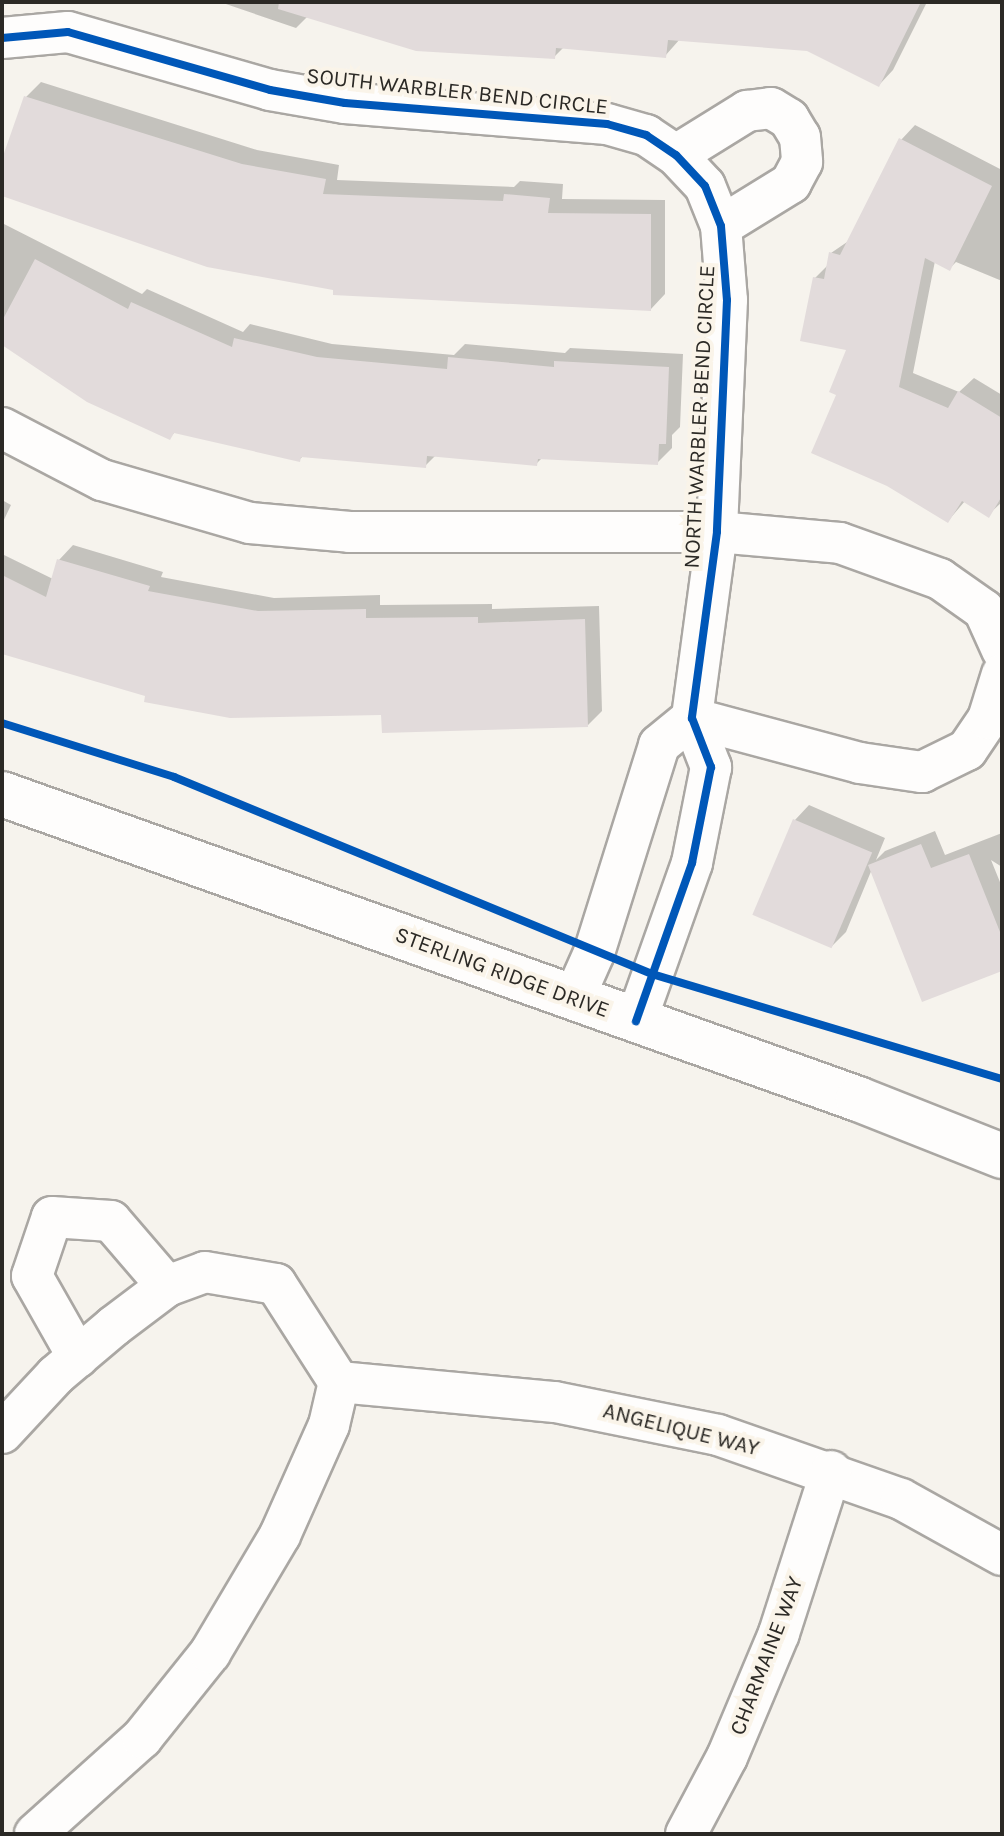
<!DOCTYPE html>
<html>
<head>
<meta charset="utf-8">
<style>
  body { margin:0 }
  #map { position:relative; width:1004px; height:1836px; overflow:hidden; background:#f6f3ed; font-family:Karla,sans-serif }
  div>[style] { position:absolute }
  .shadow>* { inset:0; background:#0003 }
  .building>* { inset:0; background:#e2dbdb; transform-origin:0 0 }
  .roads { filter:drop-shadow(2px 0 #aaa7a3) drop-shadow(-2px 0 #aaa7a3) drop-shadow(0 2px #aaa7a3) drop-shadow(0 -2px #aaa7a3) }
  .minor>* { height:40px; margin:-20px; padding:0 20px; transform-origin:20px; border-radius:20px; background:#fefdfc }
  .tertiary>* { height:44px; margin:-22px; padding:0 22px; transform-origin:22px; border-radius:22px; background:#fefdfc }
  .cycleway>* { height:8px; margin:-4px; padding:0 4px; transform-origin:4px; border-radius:4px; background:#0057b8 }
  span { translate:-50% -50%; white-space:nowrap; text-align:center; line-height:1.15; -webkit-text-stroke:8px #faf4e9; paint-order:stroke }
  .street-label { font-size:22px; color:#2b2925 }
  .frame { position:absolute; inset:0; border:4px solid #2b2925; pointer-events:none }
</style>
</head>
<body>
<div id="map">
  <div class="shadow">
    <i style="clip-path:polygon(220px 2px,927px 2px,893px 70px,879px 85px,807px 49px,680px 39px,665px 56px,564px 47px,554px 57px,308px 16px,296px 28px)"></i>
    <i style="clip-path:polygon(41px 82px,257px 150px,339px 165px,337px 180px,514px 187px,520px 181px,563px 184px,562px 199px,665px 200px,665px 294px,651px 309px,335px 288px,2px 194px,2px 165px,26px 97px)"></i>
    <i style="clip-path:polygon(915px 125px,1002px 170px,1002px 281px,956px 262px,950px 268px,935px 261px,913px 373px,959px 392px,974px 378px,1002px 395px,1002px 502px,988px 515px,965px 501px,948px 521px,849px 349px,815px 278px,829px 264px,831px 253px,850px 240px,901px 140px)"></i>
    <i style="clip-path:polygon(2px 223px,142px 294px,147px 289px,243px 332px,250px 324px,332px 344px,454px 355px,465px 344px,565px 353px,570px 348px,683px 354px,680px 427px,672px 435px,672px 448px,657px 463px,543px 457px,536px 464px,436px 455px,425px 466px,304px 455px,299px 460px,176px 431px,170px 437px,88px 400px,2px 343px)"></i>
    <i style="clip-path:polygon(2px 500px,11px 505px,2px 524px)"></i>
    <i style="clip-path:polygon(73px 545px,163px 572px,161px 577px,274px 598px,380px 595px,380px 605px,492px 604px,492px 609px,599px 606px,602px 711px,588px 725px,383px 713px,2px 652px,2px 554px,53px 579px,59px 560px)"></i>
    <i style="clip-path:polygon(809px 805px,885px 838px,876px 860px,885px 851px,935px 831px,945px 855px,1002px 833px,1002px 867px,991px 860px,1002px 887px,1002px 969px,872px 869px,846px 932px,831px 947px,755px 914px,795px 820px)"></i>
  </div>
  <div class="building">
    <i style="clip-path:polygon(279px 2px,921px 2px,879px 87px,807px 51px,668px 40px,666px 58px,556px 48px,555px 59px,416px 51px,278px 9px)"></i>
    <i style="clip-path:polygon(24px 96px,242px 164px,326px 179px,323px 194px,503px 201px,504px 194px,550px 198px,548px 213px,651px 214px,651px 311px,333px 295px,333px 290px,207px 267px,2px 196px,2px 159px)"></i>
    <i style="clip-path:polygon(899px 138px,992px 186px,950px 271px,925px 258px,899px 387px,948px 408px,958px 391px,1002px 418px,1002px 496px,989px 518px,962px 501px,948px 523px,887px 486px,811px 453px,836px 395px,829px 392px,846px 350px,800px 341px,813px 277px,824px 279px,829px 252px,840px 255px)"></i>
    <i style="clip-path:polygon(35px 259px,128px 309px,131px 302px,232px 347px,234px 338px,317px 357px,447px 369px,448px 357px,554px 367px,554px 361px,669px 367px,666px 444px,659px 444px,658px 465px,538px 459px,537px 466px,427px 456px,426px 468px,301px 457px,300px 462px,174px 433px,170px 440px,87px 402px,2px 345px,2px 321px)"></i>
    <i style="clip-path:polygon(57px 559px,150px 586px,148px 591px,258px 611px,366px 609px,366px 618px,478px 617px,478px 623px,585px 619px,588px 727px,382px 733px,381px 715px,230px 718px,144px 702px,145px 696px,2px 654px,2px 575px,46px 597px)"></i>
    <i style="left:793px;top:819px;width:86px;height:104px;rotate:23deg"></i>
    <i style="clip-path:polygon(921px 844px,931px 868px,969px 854px,1002px 937px,1002px 971px,922px 1002px,868px 865px)"></i>
  </div>
  <div class="roads">
    <div class="minor">
      <i style="left:2px;top:38px;width:66px;rotate:-5.2deg"></i>
      <i style="left:68px;top:32px;width:210px;rotate:16deg"></i>
      <i style="left:270px;top:90px;width:76px;rotate:9.8deg"></i>
      <i style="left:345px;top:103px;width:263px;rotate:4.6deg"></i>
      <i style="left:607px;top:124px;width:41px;rotate:15.8deg"></i>
      <i style="left:646px;top:135px;width:36px;rotate:34deg"></i>
      <i style="left:676px;top:155px;width:42px;rotate:46.9deg"></i>
      <i style="left:705px;top:186px;width:43px;rotate:68.2deg"></i>
      <i style="left:721px;top:226px;width:74px;rotate:85.4deg"></i>
      <i style="left:727px;top:300px;width:232px;rotate:92.5deg"></i>
      <i style="left:717px;top:532px;width:188px;rotate:97.7deg"></i>
      <i style="left:692px;top:718px;width:53px;rotate:68.8deg"></i>
      <i style="left:711px;top:767px;width:98px;rotate:101.2deg"></i>
      <i style="left:692px;top:863px;width:168px;rotate:109.5deg"></i>
      <i style="left:676px;top:155px;width:84px;rotate:-31.8deg"></i>
      <i style="left:747px;top:111px;width:24px;rotate:-7deg"></i>
      <i style="left:771px;top:108px;width:21px;rotate:31deg"></i>
      <i style="left:789px;top:119px;width:21px;rotate:59deg"></i>
      <i style="left:800px;top:137px;width:25px;rotate:85deg"></i>
      <i style="left:802px;top:162px;width:24px;rotate:118deg"></i>
      <i style="left:791px;top:183px;width:82px;rotate:148.4deg"></i>
      <i style="left:2px;top:428px;width:113px;rotate:27.5deg"></i>
      <i style="left:102px;top:480px;width:154px;rotate:16.2deg"></i>
      <i style="left:250px;top:523px;width:100px;rotate:5.1deg"></i>
      <i style="left:350px;top:532px;width:367px"></i>
      <i style="left:717px;top:532px;width:123px;rotate:5.1deg"></i>
      <i style="left:840px;top:543px;width:106px;rotate:19.8deg"></i>
      <i style="left:940px;top:579px;width:54px;rotate:35.2deg"></i>
      <i style="left:984px;top:610px;width:44px;rotate:65.8deg"></i>
      <i style="left:692px;top:718px;width:174px;rotate:15deg"></i>
      <i style="left:860px;top:763px;width:63px;rotate:8.3deg"></i>
      <i style="left:922px;top:772px;width:50px;rotate:-26.1deg"></i>
      <i style="left:967px;top:750px;width:37px;rotate:-56deg"></i>
      <i style="left:988px;top:719px;width:47px;rotate:-72.7deg"></i>
      <i style="left:574px;top:998px;width:49px;rotate:-66deg"></i>
      <i style="left:594px;top:953px;width:218px;rotate:-72.6deg"></i>
      <i style="left:659px;top:745px;width:43px;rotate:-39.3deg"></i>
      <i style="left:78px;top:1357px;width:93px;rotate:-119.6deg"></i>
      <i style="left:32px;top:1276px;width:62px;rotate:-71.3deg"></i>
      <i style="left:52px;top:1217px;width:59px;rotate:3.9deg"></i>
      <i style="left:111px;top:1221px;width:86px;rotate:49.3deg"></i>
      <i style="left:339px;top:1382px;width:217px;rotate:5.3deg"></i>
      <i style="left:555px;top:1402px;width:166px;rotate:11.4deg"></i>
      <i style="left:718px;top:1435px;width:194px;rotate:19.3deg"></i>
      <i style="left:901px;top:1499px;width:115px;rotate:29deg"></i>
      <i style="left:2px;top:1433px;width:79px;rotate:-47deg"></i>
      <i style="left:56px;top:1375px;width:76px;rotate:-40.2deg"></i>
      <i style="left:114px;top:1326px;width:66px;rotate:-37deg"></i>
      <i style="left:167px;top:1286px;width:40px;rotate:-20.2deg"></i>
      <i style="left:205px;top:1272px;width:72px;rotate:9.6deg"></i>
      <i style="left:276px;top:1284px;width:117px;rotate:57.3deg"></i>
      <i style="left:35px;top:1834px;width:144px;rotate:-41.9deg"></i>
      <i style="left:142px;top:1738px;width:109px;rotate:-51.3deg"></i>
      <i style="left:210px;top:1653px;width:137px;rotate:-59.3deg"></i>
      <i style="left:280px;top:1535px;width:120px;rotate:-66deg"></i>
      <i style="left:329px;top:1425px;width:44px;rotate:-76.9deg"></i>
      <i style="left:686px;top:1834px;width:87px;rotate:-62deg"></i>
      <i style="left:727px;top:1757px;width:134px;rotate:-67.2deg"></i>
      <i style="left:779px;top:1633px;width:170px;rotate:-72.2deg"></i>
    </div>
    <div class="tertiary">
      <i style="left:2px;top:794px;width:909px;rotate:19.61deg"></i>
      <i style="left:858px;top:1099px;width:155px;rotate:21.6deg"></i>
    </div>
  </div>
  <div class="cycleway">
    <i style="left:2px;top:38px;width:66px;rotate:-5.2deg"></i>
    <i style="left:68px;top:32px;width:210px;rotate:16deg"></i>
    <i style="left:270px;top:90px;width:76px;rotate:9.8deg"></i>
    <i style="left:345px;top:103px;width:263px;rotate:4.6deg"></i>
    <i style="left:607px;top:124px;width:41px;rotate:15.8deg"></i>
    <i style="left:646px;top:135px;width:36px;rotate:34deg"></i>
    <i style="left:676px;top:155px;width:42px;rotate:46.9deg"></i>
    <i style="left:705px;top:186px;width:43px;rotate:68.2deg"></i>
    <i style="left:721px;top:226px;width:74px;rotate:85.4deg"></i>
    <i style="left:727px;top:300px;width:232px;rotate:92.5deg"></i>
    <i style="left:717px;top:532px;width:188px;rotate:97.7deg"></i>
    <i style="left:692px;top:718px;width:53px;rotate:68.8deg"></i>
    <i style="left:711px;top:767px;width:98px;rotate:101.2deg"></i>
    <i style="left:692px;top:863px;width:168px;rotate:109.5deg"></i>
    <i style="left:2px;top:723px;width:180px;rotate:17.4deg"></i>
    <i style="left:174px;top:777px;width:517px;rotate:22.4deg"></i>
    <i style="left:652px;top:974px;width:365px;rotate:16.7deg"></i>
  </div>
  <div class="street-label">
    <span style="left:457px;top:92px;rotate:6deg">SOUTH WARBLER BEND CIRCLE</span>
    <span style="left:700px;top:417px;rotate:-87deg">NORTH WARBLER BEND CIRCLE</span>
    <span style="left:502px;top:973px;rotate:20deg">STERLING RIDGE DRIVE</span>
    <span style="left:681px;top:1430px;rotate:14deg">ANGELIQUE WAY</span>
    <span style="left:767px;top:1656px;rotate:-69deg">CHARMAINE WAY</span>
  </div>
  <div class="frame"></div>
</div>
</body>
</html>
